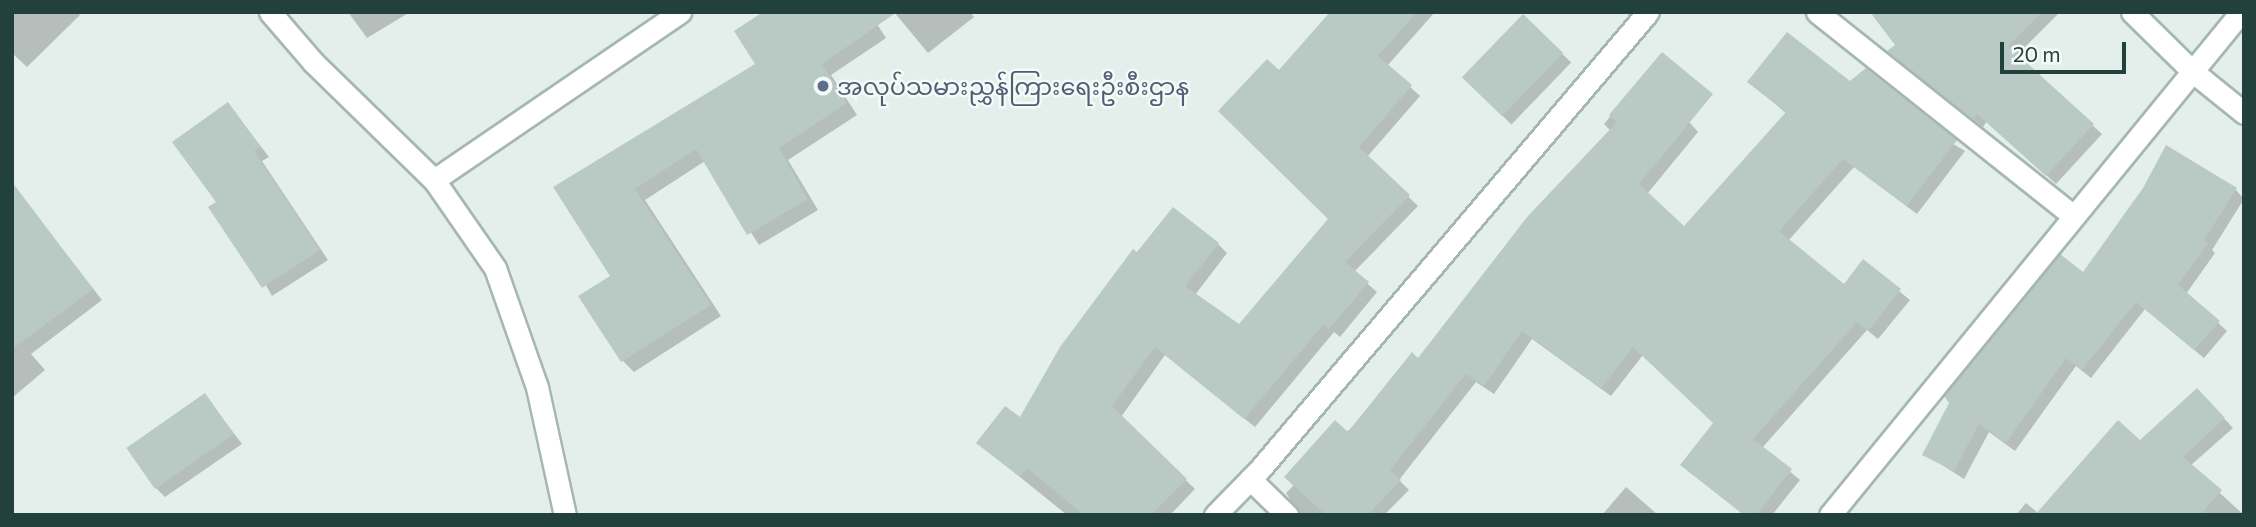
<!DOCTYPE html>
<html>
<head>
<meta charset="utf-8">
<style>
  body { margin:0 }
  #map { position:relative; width:2256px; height:527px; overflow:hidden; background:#e4eeeb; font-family:Commissioner,"Noto Sans Myanmar",sans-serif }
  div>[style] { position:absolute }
  .shadow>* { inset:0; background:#0003; transform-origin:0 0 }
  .building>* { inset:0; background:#b9c9c4; transform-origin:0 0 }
  .roads { filter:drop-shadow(2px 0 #a6b7b3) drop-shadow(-2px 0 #a6b7b3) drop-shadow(0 2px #a6b7b3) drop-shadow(0 -2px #a6b7b3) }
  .minor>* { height:21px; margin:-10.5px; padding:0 10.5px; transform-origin:10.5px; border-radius:10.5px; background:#fff }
  .dots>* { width:19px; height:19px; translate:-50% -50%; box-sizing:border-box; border:4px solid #f4faf8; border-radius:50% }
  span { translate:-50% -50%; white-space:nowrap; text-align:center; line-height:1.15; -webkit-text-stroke:5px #f4faf8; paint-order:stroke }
  .service-label { font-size:24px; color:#4e5e75 }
  .left { translate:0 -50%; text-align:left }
  .frame { position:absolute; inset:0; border:14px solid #22413c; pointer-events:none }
  .scale { position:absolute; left:2000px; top:42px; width:126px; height:32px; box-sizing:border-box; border:4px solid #22413c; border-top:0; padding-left:9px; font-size:21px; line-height:24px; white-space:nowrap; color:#22413c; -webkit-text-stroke:5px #f4faf8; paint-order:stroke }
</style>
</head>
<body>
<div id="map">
  <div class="shadow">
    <i style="clip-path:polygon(12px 12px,78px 12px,80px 15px,27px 67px,12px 53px)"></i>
    <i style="clip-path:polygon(348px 12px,410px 12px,367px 38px)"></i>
    <i style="clip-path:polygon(869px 12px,886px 38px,831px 75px,857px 115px,788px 160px,818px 210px,759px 245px,705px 161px,645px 200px,721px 316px,634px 372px,623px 361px,612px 277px,555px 188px)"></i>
    <i style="clip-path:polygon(894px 12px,970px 12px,974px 17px,928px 53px)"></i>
    <i style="clip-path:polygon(1332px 12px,1435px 12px,1387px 66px,1420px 96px,1367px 157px,1418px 206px,1354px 272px,1377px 292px,1340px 337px,1334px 332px,1255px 427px,1165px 355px,1121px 417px,1195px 489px,1170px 515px,1067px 515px,978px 443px,1020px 420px,1137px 254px,1218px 244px,1227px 253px,1195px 295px,1240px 326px,1330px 219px,1280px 73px)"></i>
    <i style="clip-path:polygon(1872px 12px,2060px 12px,2016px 56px,2102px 134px,2056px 184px,1987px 121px,1983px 127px,1898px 60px,1897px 45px)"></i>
    <i style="left:1523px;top:16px;width:67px;height:86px;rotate:44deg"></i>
    <i style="clip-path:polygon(1662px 54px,1674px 105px,1698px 132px,1647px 194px,1684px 228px,1787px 114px,1749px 82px,1850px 83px,1965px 151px,1917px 214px,1854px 167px,1788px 241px,1844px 286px,1863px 262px,1910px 300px,1878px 339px,1867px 330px,1762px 448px,1800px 480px,1772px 515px,1744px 515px,1682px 465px,1715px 423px,1643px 355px,1611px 396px,1532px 339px,1494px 394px,1476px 382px,1399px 480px,1409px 490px,1384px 515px,1300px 515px,1286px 493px,1419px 360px,1611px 131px,1604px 124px)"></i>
    <i style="clip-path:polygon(228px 104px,269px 157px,262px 161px,328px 260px,272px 296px,219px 202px)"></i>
    <i style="clip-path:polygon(2235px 189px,2244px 199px,2212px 250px,2215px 253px,2186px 294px,2227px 331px,2204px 358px,2145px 309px,2091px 378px,2076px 366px,2015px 451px,1989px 432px,1964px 479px,1925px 454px,2084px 274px)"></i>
    <i style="clip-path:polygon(17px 191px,102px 300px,31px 354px,45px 370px,12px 398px,12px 194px)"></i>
    <i style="clip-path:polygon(205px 395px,242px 444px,165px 497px,156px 488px)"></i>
    <i style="clip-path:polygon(2206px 399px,2233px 428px,2190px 466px,2244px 515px,2016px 515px,2026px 503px,2038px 513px)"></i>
    <i style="clip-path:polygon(1626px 487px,1657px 514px,1658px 515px,1602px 515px)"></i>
  </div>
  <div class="building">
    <i style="clip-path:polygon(763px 12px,897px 12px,822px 64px,847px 103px,779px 148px,808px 199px,747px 235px,696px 149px,635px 189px,711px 305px,621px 362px,578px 296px,610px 276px,553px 187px,755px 64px,734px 31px)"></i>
    <i style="clip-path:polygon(1330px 12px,1417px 12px,1378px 56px,1412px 85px,1359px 147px,1410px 195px,1345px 262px,1369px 282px,1329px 329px,1324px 324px,1244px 419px,1155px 347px,1112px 406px,1187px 479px,1151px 515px,1084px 515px,1027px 468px,1020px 477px,976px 443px,1005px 406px,1020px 417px,1060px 347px,1133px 249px,1137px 252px,1173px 207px,1219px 243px,1185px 286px,1239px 324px,1328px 219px,1218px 111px,1267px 59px,1279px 70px)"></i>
    <i style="clip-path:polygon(1870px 12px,2042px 12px,2008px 46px,2094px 124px,2046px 176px,1977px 114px,1973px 119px,1887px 51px,1895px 45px)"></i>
    <i style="left:1523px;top:14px;width:56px;height:88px;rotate:44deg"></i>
    <i style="clip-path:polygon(1787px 32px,1850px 81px,1866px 68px,1957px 140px,1907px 206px,1843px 159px,1779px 231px,1844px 284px,1863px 259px,1901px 289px,1868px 331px,1857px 322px,1753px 439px,1792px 469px,1756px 515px,1744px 515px,1680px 465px,1713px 423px,1633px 347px,1601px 388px,1522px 331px,1484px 386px,1466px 374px,1390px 470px,1401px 480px,1368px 515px,1326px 515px,1284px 477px,1335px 420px,1348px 432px,1412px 352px,1418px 358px,1528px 216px,1617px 122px,1609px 115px,1662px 52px,1713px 94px,1639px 184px,1684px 226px,1786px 112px,1747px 82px)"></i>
    <i style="clip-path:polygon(228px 102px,261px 147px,254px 151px,320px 250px,262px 288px,208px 207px,216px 202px,172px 142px)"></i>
    <i style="clip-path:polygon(2166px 145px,2237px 188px,2204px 240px,2208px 243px,2178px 285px,2220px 321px,2194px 350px,2136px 302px,2082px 370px,2066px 358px,2006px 443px,1979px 424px,1954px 471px,1922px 455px,1949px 403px,1944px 396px,2060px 254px,2083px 272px,2143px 188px)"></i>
    <i style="clip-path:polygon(12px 182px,93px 289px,12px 349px)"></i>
    <i style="clip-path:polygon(2197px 388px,2225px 418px,2183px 457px,2222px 490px,2200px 515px,2035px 515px,2118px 420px,2140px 440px)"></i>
    <i style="left:205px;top:393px;width:50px;height:96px;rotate:55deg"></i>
  </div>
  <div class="roads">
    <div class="minor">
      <i style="left:270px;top:12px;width:66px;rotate:49.3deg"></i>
      <i style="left:313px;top:62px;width:169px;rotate:44.3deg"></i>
      <i style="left:434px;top:180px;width:107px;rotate:55.3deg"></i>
      <i style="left:495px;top:268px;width:126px;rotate:70.6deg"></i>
      <i style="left:537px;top:387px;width:131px;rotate:77.7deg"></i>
      <i style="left:1817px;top:12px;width:326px;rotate:38.5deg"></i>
      <i style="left:2132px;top:12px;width:84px;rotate:44.5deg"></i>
      <i style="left:2192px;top:71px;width:67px;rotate:38.9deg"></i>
      <i style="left:434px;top:180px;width:298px;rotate:-34.3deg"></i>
      <i style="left:1250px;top:479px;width:52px;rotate:44.2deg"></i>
      <i style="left:1215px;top:515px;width:64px;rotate:-45.6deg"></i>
      <i style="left:1260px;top:469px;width:599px;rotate:-49.67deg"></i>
      <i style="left:1830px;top:515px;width:650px;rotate:-50.75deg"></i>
    </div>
  </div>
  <div class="dots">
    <i style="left:823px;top:86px;background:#5c6f8a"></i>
  </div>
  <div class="service-label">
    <span class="left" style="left:837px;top:86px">အလုပ်သမားညွှန်ကြားရေးဦးစီးဌာန</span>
  </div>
  <div class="frame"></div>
  <div class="scale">20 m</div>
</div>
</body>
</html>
